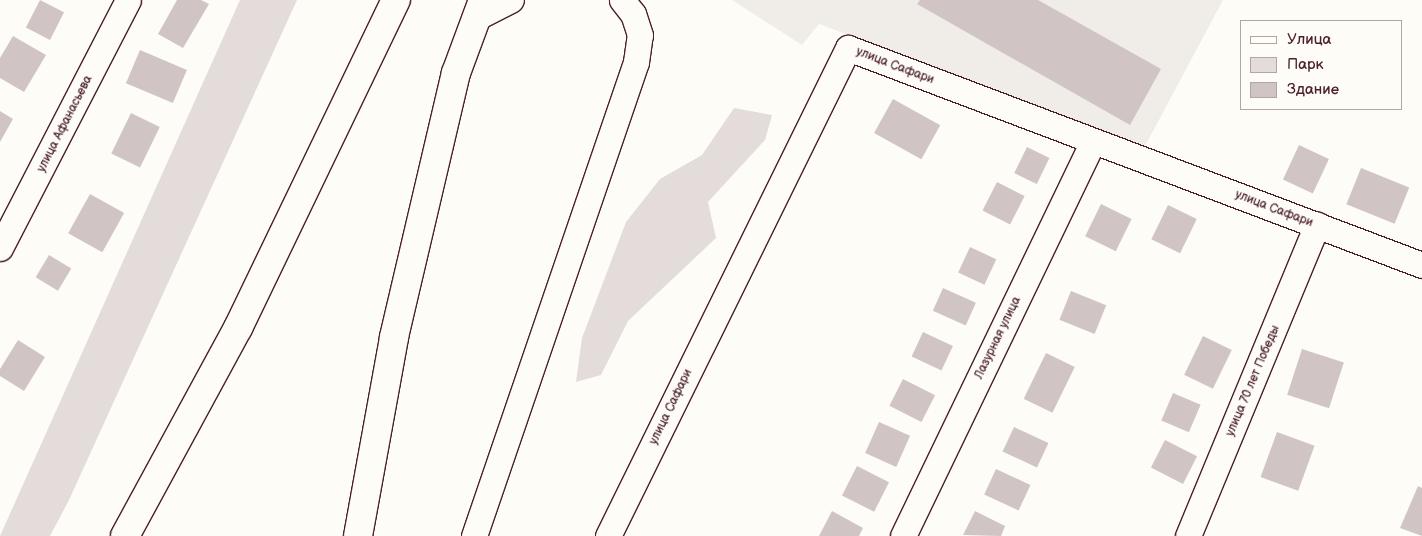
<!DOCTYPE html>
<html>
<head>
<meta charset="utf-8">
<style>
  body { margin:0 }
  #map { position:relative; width:1422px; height:536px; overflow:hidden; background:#fdfcf7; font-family:"Balsamiq Sans",sans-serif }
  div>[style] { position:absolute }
  .built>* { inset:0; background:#f0ece8 }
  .green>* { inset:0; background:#e3dcda }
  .building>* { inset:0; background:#d0c5c4; transform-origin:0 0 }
  .roads { filter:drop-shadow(1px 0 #4a1f2b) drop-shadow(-1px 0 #4a1f2b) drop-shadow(0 1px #4a1f2b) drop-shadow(0 -1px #4a1f2b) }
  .street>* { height:25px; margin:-12.5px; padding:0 12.5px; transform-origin:12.5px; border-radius:12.5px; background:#fdfcf7 }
  .secondary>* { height:28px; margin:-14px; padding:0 14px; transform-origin:14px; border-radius:14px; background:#fdfcf7 }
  span { translate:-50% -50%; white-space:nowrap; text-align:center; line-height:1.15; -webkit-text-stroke:4px #fdfcf7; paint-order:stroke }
  .street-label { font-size:12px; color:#4a1f2b }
  .legend { position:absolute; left:1240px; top:20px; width:162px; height:90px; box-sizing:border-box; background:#fdfcf7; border:1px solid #b5a4a5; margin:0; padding:6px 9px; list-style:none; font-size:15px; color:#4a1f2b }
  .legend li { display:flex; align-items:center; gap:10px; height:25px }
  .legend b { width:25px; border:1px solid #b5a4a5 }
</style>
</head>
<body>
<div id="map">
  <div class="built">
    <i style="clip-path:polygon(732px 0,1223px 0,1145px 146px,819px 24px,802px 45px)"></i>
  </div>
  <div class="green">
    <i style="clip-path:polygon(240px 0,297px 0,69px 500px,50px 536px,0 536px)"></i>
    <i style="clip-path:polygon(734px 108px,772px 115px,765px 140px,708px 202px,716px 238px,628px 321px,601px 375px,576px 382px,582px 338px,626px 222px,660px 179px,702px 155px)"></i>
  </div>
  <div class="building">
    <i style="left:40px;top:0;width:27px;height:31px;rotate:27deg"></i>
    <i style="clip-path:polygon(177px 0,201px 0,209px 4px,183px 48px,158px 34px)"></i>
    <i style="clip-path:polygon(920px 0,1038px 0,1161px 69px,1130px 125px,917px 4px)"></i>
    <i style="clip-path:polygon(13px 36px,46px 55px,24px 92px,0 78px,0 58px)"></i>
    <i style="left:140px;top:50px;width:51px;height:36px;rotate:23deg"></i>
    <i style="left:893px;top:99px;width:54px;height:39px;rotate:29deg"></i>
    <i style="clip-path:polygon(0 111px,13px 119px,0 142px)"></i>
    <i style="left:131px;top:113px;width:32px;height:45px;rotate:26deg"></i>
    <i style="left:1299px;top:145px;width:33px;height:38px;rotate:25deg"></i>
    <i style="left:1027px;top:147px;width:25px;height:29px;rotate:26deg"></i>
    <i style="left:1361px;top:168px;width:52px;height:39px;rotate:22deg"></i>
    <i style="left:997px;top:182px;width:31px;height:32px;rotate:27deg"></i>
    <i style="left:90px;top:194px;width:39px;height:45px;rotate:29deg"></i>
    <i style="left:1101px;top:204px;width:34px;height:36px;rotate:26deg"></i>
    <i style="left:1168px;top:205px;width:32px;height:38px;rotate:26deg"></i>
    <i style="left:970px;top:247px;width:29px;height:28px;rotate:25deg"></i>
    <i style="left:49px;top:255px;width:26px;height:26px;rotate:31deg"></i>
    <i style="left:943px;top:288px;width:36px;height:25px;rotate:24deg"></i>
    <i style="left:1071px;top:291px;width:38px;height:31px;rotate:22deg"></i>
    <i style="left:923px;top:332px;width:33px;height:27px;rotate:25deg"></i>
    <i style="left:1203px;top:336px;width:32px;height:43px;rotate:26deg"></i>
    <i style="clip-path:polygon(18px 340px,45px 357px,24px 391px,0 376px,0 369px)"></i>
    <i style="left:1302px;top:349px;width:44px;height:48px;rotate:18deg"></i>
    <i style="left:1046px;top:353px;width:32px;height:51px;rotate:26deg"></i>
    <i style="left:903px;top:379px;width:36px;height:30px;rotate:27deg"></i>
    <i style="left:1173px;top:393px;width:30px;height:30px;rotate:23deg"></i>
    <i style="left:879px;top:422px;width:34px;height:34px;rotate:24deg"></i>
    <i style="left:1014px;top:427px;width:38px;height:27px;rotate:25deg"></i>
    <i style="left:1277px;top:432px;width:40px;height:48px;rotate:20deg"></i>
    <i style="left:1165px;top:440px;width:36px;height:31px;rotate:27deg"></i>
    <i style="left:857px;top:466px;width:36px;height:33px;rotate:27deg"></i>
    <i style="left:996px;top:469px;width:38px;height:28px;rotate:25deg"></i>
    <i style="clip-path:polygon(1418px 486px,1422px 488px,1422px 536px,1400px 528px)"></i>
    <i style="clip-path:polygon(832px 511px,863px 528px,859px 536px,819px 536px)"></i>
    <i style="clip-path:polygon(975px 511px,1005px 526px,1001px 536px,963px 535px)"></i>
  </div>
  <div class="roads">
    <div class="street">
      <i style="left:477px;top:17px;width:38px;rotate:-27deg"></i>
      <i style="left:0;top:248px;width:279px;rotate:-62.7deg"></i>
      <i style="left:474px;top:536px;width:501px;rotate:-71.13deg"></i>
      <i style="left:636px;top:62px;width:27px;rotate:-82deg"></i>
      <i style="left:640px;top:35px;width:22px;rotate:-108deg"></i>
      <i style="left:633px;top:14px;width:18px;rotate:-128deg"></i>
      <i style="left:608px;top:536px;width:544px;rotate:-63.81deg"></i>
      <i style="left:848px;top:48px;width:614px;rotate:20.71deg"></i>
      <i style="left:903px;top:536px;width:438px;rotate:-64.3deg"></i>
      <i style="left:1188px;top:536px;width:337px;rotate:-67.5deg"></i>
    </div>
    <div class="secondary">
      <i style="left:125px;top:536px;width:237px;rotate:-61.5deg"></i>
      <i style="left:238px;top:328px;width:364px;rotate:-64.3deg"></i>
      <i style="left:358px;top:536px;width:202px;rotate:-79.7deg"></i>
      <i style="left:394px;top:337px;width:271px;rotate:-76.8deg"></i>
      <i style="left:456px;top:73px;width:78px;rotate:-69.7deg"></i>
    </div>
  </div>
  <div class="street-label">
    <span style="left:895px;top:66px;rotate:21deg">улица Сафари</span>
    <span style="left:65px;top:124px;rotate:-63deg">улица Афанасьева</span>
    <span style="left:1274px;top:209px;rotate:21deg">улица Сафари</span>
    <span style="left:998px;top:338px;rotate:-64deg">Лазурная улица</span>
    <span style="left:1253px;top:381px;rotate:-67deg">улица 70 лет Победы</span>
    <span style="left:671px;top:407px;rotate:-64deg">улица Сафари</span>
  </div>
  <ul class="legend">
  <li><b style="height:6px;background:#fdfcf7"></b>Улица</li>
  <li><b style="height:14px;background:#e3dcda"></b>Парк</li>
  <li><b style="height:14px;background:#d0c5c4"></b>Здание</li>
  </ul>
</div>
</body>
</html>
